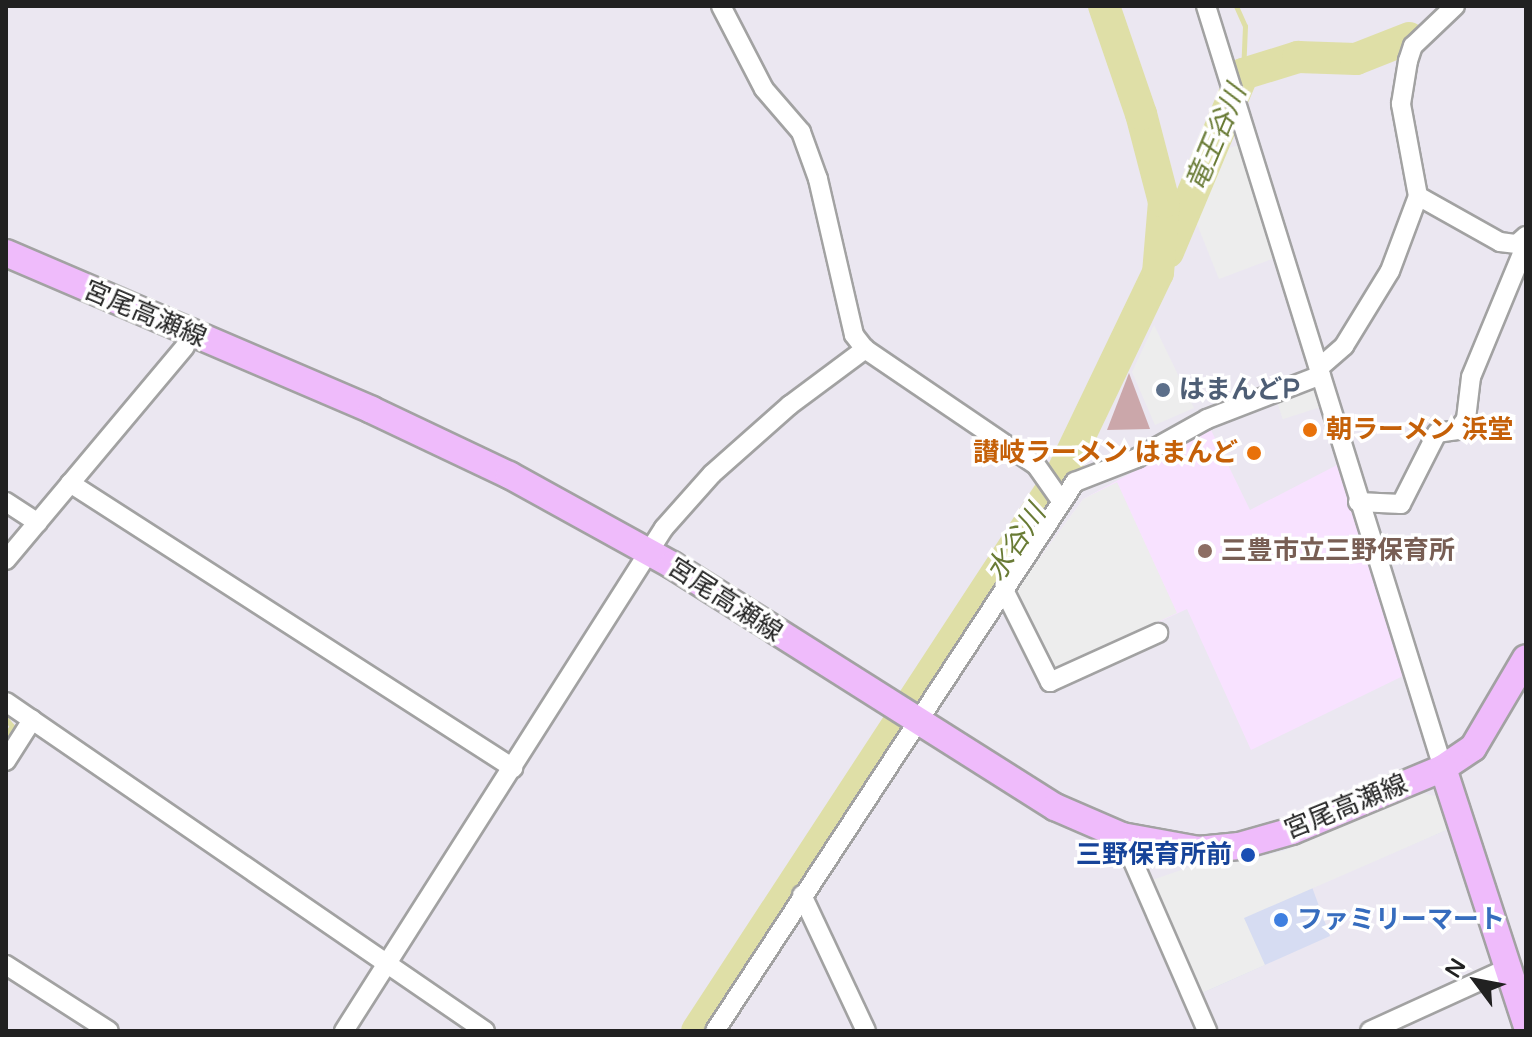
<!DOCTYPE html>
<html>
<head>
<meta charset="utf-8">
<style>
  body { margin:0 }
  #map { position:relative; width:1532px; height:1037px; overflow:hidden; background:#ebe7f1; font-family:"Varela Round","Noto Sans JP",sans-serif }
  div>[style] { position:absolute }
  .commercial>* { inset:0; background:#d6dcf2 }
  .education>* { inset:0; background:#f8e2ff }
  .cemetery>* { inset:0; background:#cba7aa }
  .parking>* { inset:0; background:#ededed; transform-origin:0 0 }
  .stream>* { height:5px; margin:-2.5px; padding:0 2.5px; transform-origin:2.5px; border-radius:2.5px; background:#dfdfa7 }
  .river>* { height:32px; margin:-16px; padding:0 16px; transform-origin:16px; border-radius:16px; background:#dfdfa7 }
  .roads { filter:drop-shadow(2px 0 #a2a2a2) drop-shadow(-2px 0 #a2a2a2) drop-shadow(0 2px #a2a2a2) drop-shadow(0 -2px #a2a2a2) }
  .minor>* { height:18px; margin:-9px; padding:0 9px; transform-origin:9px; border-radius:9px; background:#fff }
  .secondary>* { height:26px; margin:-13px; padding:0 13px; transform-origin:13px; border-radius:13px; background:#efbbfb }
  .dots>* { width:22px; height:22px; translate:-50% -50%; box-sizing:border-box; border:4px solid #fff; border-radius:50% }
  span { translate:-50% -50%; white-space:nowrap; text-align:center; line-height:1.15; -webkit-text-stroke:7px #fff; paint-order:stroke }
  .street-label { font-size:26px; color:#212121 }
  .service-label { font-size:26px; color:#4e5e75; font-weight:700 }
  .left { translate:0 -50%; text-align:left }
  .food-label { font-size:26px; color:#c56008; font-weight:700 }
  .right { translate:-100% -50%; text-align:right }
  .education-label { font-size:26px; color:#785e54; font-weight:700 }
  .transit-label { font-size:26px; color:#164399; font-weight:700 }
  .shop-label { font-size:26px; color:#366cbe; font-weight:700 }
  .water-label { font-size:28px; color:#697b35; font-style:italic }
  .frame { position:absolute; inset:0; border:8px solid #212121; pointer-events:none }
  .north { position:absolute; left:1436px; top:941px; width:80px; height:80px; -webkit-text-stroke:6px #fff; paint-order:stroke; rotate:302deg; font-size:22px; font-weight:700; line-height:32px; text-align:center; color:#212121 }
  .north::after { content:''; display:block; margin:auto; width:28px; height:36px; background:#212121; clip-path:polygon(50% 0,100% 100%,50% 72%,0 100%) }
</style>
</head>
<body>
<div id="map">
  <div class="commercial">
    <i style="clip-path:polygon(1417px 792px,1449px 829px,1312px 887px,1330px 936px,1202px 993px,1199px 864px,1242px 861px,1285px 850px)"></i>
  </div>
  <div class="education">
    <i style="clip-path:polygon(1211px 430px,1250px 510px,1337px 465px,1403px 676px,1251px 750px,1187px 609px,1050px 672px,1016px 590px,1083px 499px)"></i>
  </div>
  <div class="cemetery">
    <i style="clip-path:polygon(1129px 373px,1150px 429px,1107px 430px)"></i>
  </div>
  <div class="parking">
    <i style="clip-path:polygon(1241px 144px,1277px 257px,1219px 279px,1195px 219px,1221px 151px)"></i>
    <i style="clip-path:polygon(1154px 325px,1194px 408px,1155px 425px,1132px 372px)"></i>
    <i style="left:1314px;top:386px;width:22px;height:40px;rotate:72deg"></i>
    <i style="clip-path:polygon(1117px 482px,1177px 613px,1050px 672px,1016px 590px,1083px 499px)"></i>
    <i style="clip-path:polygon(1417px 792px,1440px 797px,1449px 829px,1244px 918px,1265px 965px,1202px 993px,1149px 881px,1199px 864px,1242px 861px,1285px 850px)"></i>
  </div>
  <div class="stream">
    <i style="left:1236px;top:6px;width:22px;rotate:66deg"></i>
    <i style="left:1245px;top:26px;width:48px;rotate:92.4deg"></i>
    <i style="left:6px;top:719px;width:9px;rotate:49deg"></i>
    <i style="left:12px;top:726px;width:11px;rotate:124deg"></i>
  </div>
  <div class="river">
    <i style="left:1168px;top:252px;width:193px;rotate:-67.2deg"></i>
    <i style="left:1243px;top:74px;width:58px;rotate:-17.2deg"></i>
    <i style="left:1298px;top:57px;width:58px;rotate:2deg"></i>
    <i style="left:1356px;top:59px;width:57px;rotate:-21.6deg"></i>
    <i style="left:697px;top:1031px;width:667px;rotate:-56.81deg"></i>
    <i style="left:1062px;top:473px;width:222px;rotate:-64.4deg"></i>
    <i style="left:1158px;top:273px;width:71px;rotate:-85.2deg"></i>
    <i style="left:1164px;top:202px;width:91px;rotate:-104.6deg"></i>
    <i style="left:1141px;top:114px;width:114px;rotate:-108.9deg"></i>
  </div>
  <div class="roads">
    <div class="minor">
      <i style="left:721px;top:6px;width:93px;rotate:62.6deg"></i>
      <i style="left:764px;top:89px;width:57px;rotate:49.3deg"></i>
      <i style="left:801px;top:132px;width:50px;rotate:70.1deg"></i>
      <i style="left:818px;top:179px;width:160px;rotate:77deg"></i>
      <i style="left:854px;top:335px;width:18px;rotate:52deg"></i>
      <i style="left:865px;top:349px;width:207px;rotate:34.2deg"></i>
      <i style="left:1036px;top:465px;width:45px;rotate:54.9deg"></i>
      <i style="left:1206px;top:6px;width:798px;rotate:72.72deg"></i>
      <i style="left:1418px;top:196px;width:94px;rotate:29.3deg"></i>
      <i style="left:1500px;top:242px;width:17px;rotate:7deg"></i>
      <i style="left:1517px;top:244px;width:12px;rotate:-42deg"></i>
      <i style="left:1320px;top:367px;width:32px;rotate:-41deg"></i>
      <i style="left:1344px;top:346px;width:88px;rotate:-58.5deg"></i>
      <i style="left:1390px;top:271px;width:80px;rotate:-69.5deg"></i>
      <i style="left:1418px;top:196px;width:94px;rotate:-100.5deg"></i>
      <i style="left:1401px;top:104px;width:44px;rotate:-80.8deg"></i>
      <i style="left:1408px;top:61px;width:16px;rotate:-72deg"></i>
      <i style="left:1413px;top:46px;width:58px;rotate:-43.6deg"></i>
      <i style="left:70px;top:483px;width:527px;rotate:32.75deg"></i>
      <i style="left:6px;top:502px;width:38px;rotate:33deg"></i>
      <i style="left:1358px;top:502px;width:43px;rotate:2.7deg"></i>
      <i style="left:1401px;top:504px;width:80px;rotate:-63.1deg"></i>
      <i style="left:1437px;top:433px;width:21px;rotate:-8deg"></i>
      <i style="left:1458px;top:430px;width:14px;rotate:-54deg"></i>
      <i style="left:1466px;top:419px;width:42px;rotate:-83.2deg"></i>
      <i style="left:1471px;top:377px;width:133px;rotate:-67.5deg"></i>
      <i style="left:1522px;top:254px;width:13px;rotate:-94deg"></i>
      <i style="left:6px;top:560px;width:278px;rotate:-50deg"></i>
      <i style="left:1004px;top:590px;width:103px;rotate:63.4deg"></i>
      <i style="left:1050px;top:682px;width:119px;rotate:-24.4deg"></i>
      <i style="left:6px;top:702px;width:581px;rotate:34.48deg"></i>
      <i style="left:6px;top:761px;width:49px;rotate:-57.6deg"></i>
      <i style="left:1122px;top:836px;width:213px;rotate:66.4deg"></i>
      <i style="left:802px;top:895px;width:150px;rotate:64.8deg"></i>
      <i style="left:6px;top:965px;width:122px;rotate:32.7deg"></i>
      <i style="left:344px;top:1031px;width:596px;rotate:-57.54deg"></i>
      <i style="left:664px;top:528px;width:72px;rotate:-48.4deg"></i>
      <i style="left:712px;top:474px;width:104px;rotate:-41.5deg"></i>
      <i style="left:790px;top:405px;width:94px;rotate:-36.7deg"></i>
      <i style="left:715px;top:1031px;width:657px;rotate:-56.75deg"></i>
      <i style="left:1075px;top:482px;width:66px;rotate:-21.2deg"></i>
      <i style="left:1137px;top:458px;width:80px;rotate:-29.1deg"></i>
      <i style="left:1207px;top:419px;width:122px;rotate:-21.1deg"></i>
      <i style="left:1370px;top:1031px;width:152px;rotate:-24.5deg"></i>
    </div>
    <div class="secondary">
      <i style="left:6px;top:253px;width:398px;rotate:23.2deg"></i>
      <i style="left:372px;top:410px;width:152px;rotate:25.4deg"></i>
      <i style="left:509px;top:475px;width:186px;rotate:28.9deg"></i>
      <i style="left:672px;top:565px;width:453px;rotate:32.3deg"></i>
      <i style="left:1055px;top:807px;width:73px;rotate:23.4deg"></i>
      <i style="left:1122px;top:836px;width:77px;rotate:10.4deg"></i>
      <i style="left:1198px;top:850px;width:41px;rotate:-5.6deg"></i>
      <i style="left:1239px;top:846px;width:55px;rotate:-15.8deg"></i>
      <i style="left:1292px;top:831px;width:164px;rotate:-22.6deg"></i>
      <i style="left:1443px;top:768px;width:36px;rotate:-34deg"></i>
      <i style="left:1473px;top:748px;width:104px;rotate:-59.5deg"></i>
      <i style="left:1443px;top:768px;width:269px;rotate:72deg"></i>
    </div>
  </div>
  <div class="dots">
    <i style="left:1163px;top:390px;background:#5c6f8a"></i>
    <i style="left:1310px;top:430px;background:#e8710a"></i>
    <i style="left:1254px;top:453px;background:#e8710a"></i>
    <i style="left:1205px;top:551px;background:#8d6e63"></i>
    <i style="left:1248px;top:855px;background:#1a4fb4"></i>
    <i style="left:1281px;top:920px;background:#3f7fe0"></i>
  </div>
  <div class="street-label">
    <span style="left:145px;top:314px;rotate:23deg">宮尾高瀬線</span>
    <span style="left:725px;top:600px;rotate:33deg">宮尾高瀬線</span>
    <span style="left:1346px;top:807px;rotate:-22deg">宮尾高瀬線</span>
  </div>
  <div class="service-label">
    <span class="left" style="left:1179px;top:390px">はまんどP</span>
  </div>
  <div class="food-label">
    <span class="left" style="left:1326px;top:430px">朝ラーメン 浜堂</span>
    <span class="right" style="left:1238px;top:453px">讃岐ラーメン はまんど</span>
  </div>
  <div class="education-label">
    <span class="left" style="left:1221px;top:551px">三豊市立三野保育所</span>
  </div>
  <div class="transit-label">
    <span class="right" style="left:1232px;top:855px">三野保育所前</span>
  </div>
  <div class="shop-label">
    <span class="left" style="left:1297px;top:920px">ファミリーマート</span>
  </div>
  <div class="water-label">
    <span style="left:1216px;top:138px;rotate:-67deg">竜王谷川</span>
    <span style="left:1016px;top:543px;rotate:-57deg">水谷川</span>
  </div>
  <div class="frame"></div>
  <div class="north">N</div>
</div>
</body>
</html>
